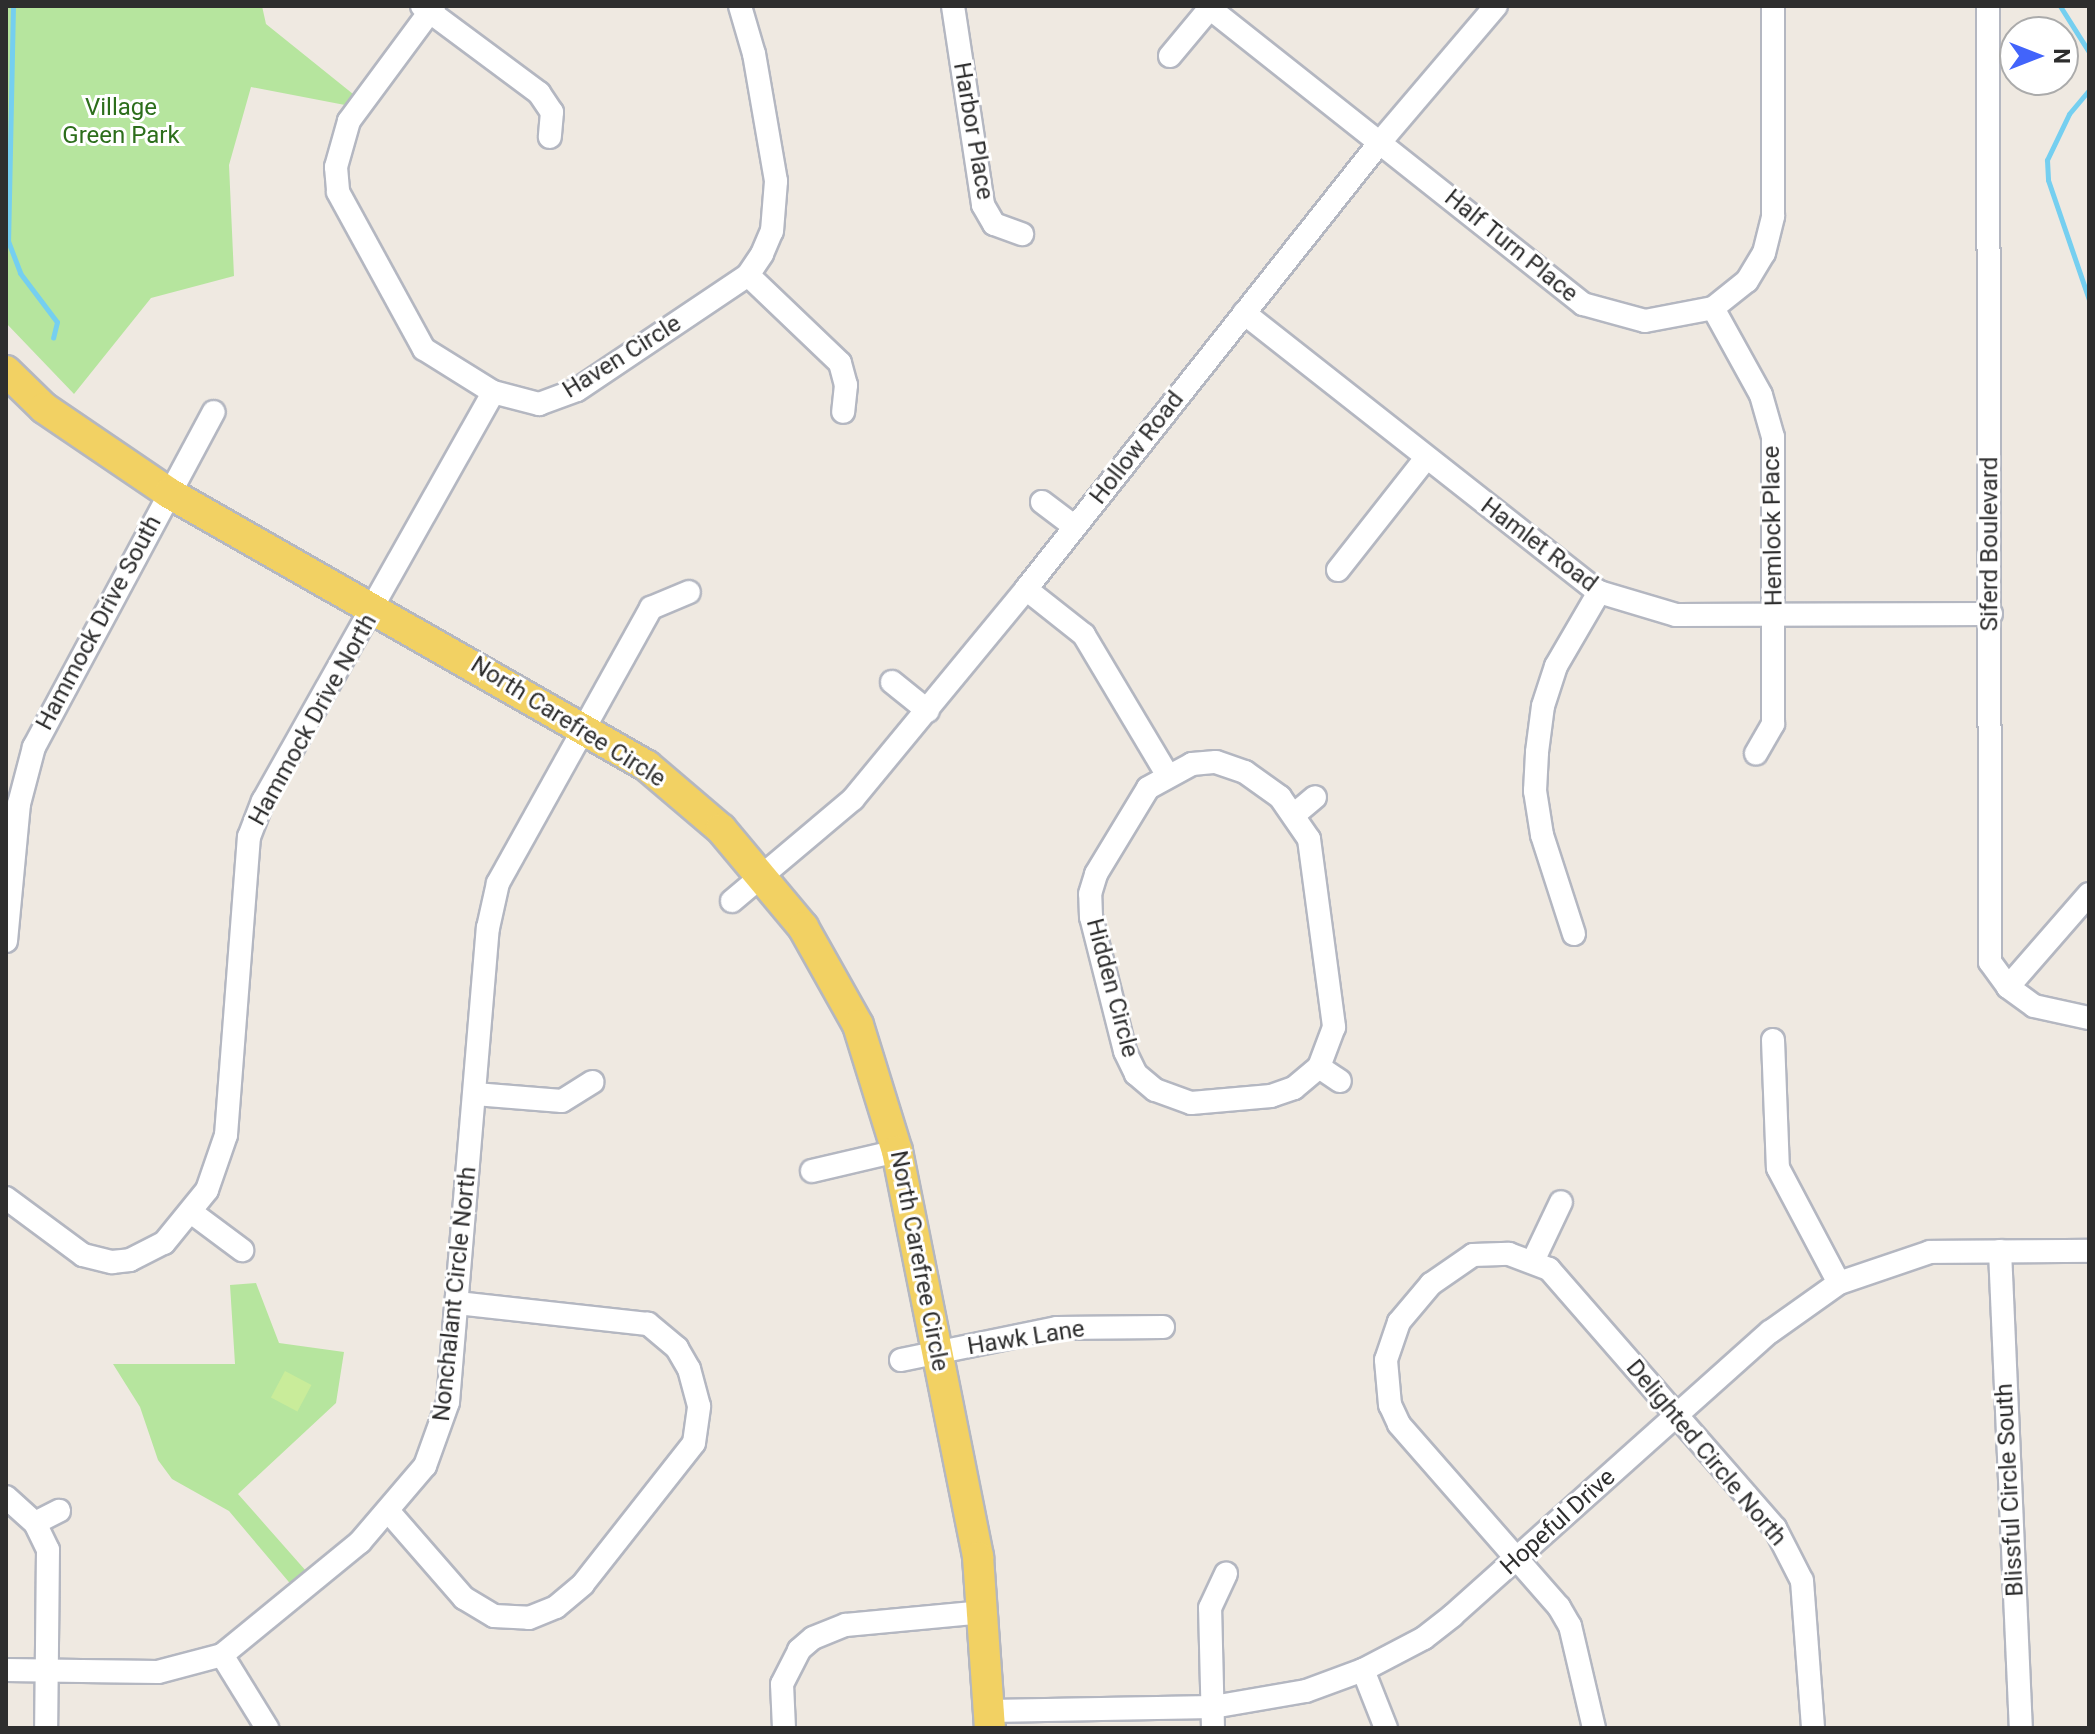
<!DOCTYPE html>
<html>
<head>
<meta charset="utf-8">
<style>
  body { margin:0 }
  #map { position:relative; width:2095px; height:1734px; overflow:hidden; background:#efe9e1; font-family:Roboto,sans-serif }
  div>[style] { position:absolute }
  .green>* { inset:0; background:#b6e59e }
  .pitch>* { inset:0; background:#c9ec9a; transform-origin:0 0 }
  .stream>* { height:5px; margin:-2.5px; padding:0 2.5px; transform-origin:2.5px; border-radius:2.5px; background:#75cff0 }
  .roads { filter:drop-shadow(2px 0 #b4b7c1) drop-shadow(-2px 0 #b4b7c1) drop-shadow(0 2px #b4b7c1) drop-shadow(0 -2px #b4b7c1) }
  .minor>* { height:22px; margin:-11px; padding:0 11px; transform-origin:11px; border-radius:11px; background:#fff }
  .major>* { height:30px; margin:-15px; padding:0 15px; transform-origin:15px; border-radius:15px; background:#f2d163 }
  span { translate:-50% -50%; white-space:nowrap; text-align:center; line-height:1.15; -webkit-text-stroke:6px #fff; paint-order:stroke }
  .park-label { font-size:24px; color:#2c6e1b }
  .street-label { font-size:24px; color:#2e2e2e }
  .frame { position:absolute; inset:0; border:8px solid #2e2e2e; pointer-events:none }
  .north { position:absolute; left:1999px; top:16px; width:80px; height:80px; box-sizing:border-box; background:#fff; border:2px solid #ababab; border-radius:50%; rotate:90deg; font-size:22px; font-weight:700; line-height:32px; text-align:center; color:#2e2e2e }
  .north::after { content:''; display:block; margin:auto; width:28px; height:36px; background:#4264fb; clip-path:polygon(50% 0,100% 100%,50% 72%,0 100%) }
</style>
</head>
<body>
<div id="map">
  <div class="green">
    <i style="clip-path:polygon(6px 6px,262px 6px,266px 24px,353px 94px,345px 105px,251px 87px,229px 165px,234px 276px,151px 298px,74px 394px,6px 323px)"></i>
    <i style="clip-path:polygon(256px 1283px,279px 1343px,344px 1352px,336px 1403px,238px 1494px,314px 1580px,299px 1594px,229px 1511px,172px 1479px,158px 1460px,140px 1407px,113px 1364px,235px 1364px,230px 1285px)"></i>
  </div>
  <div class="pitch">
    <i style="left:285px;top:1371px;width:30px;height:30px;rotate:28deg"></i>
  </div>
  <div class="stream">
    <i style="left:13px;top:6px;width:235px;rotate:91.2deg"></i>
    <i style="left:8px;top:241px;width:34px;rotate:69deg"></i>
    <i style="left:20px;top:273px;width:61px;rotate:52.9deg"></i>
    <i style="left:57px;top:322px;width:16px;rotate:104deg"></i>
    <i style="left:2060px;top:6px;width:54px;rotate:57.8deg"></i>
    <i style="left:2089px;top:90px;width:31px;rotate:130deg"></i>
    <i style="left:2069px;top:114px;width:51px;rotate:115.6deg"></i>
    <i style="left:2047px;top:160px;width:20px;rotate:87deg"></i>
    <i style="left:2048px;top:180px;width:127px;rotate:71.1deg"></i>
  </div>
  <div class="roads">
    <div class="minor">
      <i style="left:422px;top:6px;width:146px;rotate:36.6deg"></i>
      <i style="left:539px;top:93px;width:23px;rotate:56deg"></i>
      <i style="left:552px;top:112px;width:25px;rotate:95deg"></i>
      <i style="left:434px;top:6px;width:143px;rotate:126.5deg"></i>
      <i style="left:349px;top:121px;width:48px;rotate:105.8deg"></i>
      <i style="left:336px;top:167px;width:25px;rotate:85deg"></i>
      <i style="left:338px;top:192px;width:179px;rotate:61.3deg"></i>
      <i style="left:424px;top:349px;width:81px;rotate:31.9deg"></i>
      <i style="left:493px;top:392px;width:48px;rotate:14.6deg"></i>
      <i style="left:539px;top:404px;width:40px;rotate:-20.2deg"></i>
      <i style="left:577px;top:390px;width:206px;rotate:-33.9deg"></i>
      <i style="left:748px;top:275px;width:25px;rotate:-56deg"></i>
      <i style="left:762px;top:254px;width:25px;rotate:-67deg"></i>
      <i style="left:772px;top:231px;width:50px;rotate:-85.4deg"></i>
      <i style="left:776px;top:181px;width:129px;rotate:-99.8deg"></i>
      <i style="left:754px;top:54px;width:50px;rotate:-106.3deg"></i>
      <i style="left:953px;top:6px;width:201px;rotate:81.4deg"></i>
      <i style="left:983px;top:205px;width:22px;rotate:60deg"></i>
      <i style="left:994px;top:224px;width:30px;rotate:20deg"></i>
      <i style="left:1207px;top:6px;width:480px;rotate:38.4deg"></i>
      <i style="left:1583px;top:304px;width:64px;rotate:15.3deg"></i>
      <i style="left:1645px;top:321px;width:69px;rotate:-10.8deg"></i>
      <i style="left:1713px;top:308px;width:43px;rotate:-38.5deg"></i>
      <i style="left:1747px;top:281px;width:33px;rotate:-59deg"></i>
      <i style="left:1764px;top:253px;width:38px;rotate:-76deg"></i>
      <i style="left:1773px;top:216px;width:210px;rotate:-90deg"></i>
      <i style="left:1988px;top:6px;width:956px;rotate:89.88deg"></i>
      <i style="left:1990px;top:962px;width:31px;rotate:54deg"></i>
      <i style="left:2008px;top:987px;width:32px;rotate:36deg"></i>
      <i style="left:2034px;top:1006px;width:56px;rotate:12.3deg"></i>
      <i style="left:1170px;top:56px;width:62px;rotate:-50.2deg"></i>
      <i style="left:748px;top:275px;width:127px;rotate:43.7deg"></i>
      <i style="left:840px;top:363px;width:23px;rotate:75deg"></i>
      <i style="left:846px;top:385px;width:27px;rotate:96deg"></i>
      <i style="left:1713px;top:308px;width:99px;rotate:61.1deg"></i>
      <i style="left:1761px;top:395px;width:44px;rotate:74.1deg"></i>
      <i style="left:1773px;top:437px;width:287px;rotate:90deg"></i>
      <i style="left:1773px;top:724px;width:34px;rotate:120deg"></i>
      <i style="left:1244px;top:313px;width:452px;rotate:38.2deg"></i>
      <i style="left:1599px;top:592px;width:80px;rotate:16.6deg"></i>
      <i style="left:1676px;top:615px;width:315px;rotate:-0.2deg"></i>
      <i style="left:1042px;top:502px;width:41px;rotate:37.1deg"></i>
      <i style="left:1338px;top:570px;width:142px;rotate:-51.8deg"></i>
      <i style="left:1026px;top:589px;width:74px;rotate:38.4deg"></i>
      <i style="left:1084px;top:635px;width:162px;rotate:59.2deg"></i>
      <i style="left:892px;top:682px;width:46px;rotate:38.9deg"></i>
      <i style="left:1216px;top:762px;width:31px;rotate:19deg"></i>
      <i style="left:1245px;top:772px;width:43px;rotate:35.5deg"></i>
      <i style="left:1280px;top:797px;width:51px;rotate:55.4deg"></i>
      <i style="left:1309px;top:839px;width:190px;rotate:82.4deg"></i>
      <i style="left:1334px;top:1027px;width:43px;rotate:110.6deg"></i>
      <i style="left:1319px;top:1067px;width:33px;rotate:140deg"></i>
      <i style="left:1294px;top:1088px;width:24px;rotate:161deg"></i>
      <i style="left:1271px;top:1096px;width:80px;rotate:175deg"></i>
      <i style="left:1191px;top:1103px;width:38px;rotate:-160deg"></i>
      <i style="left:1155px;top:1090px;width:25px;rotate:-140deg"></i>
      <i style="left:1136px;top:1074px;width:25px;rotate:-116deg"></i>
      <i style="left:1125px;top:1051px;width:138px;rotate:-104.2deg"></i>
      <i style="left:1091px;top:917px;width:23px;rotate:-92deg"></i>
      <i style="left:1090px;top:894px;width:21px;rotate:-73deg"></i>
      <i style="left:1096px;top:874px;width:100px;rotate:-58.8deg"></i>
      <i style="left:1148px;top:788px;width:50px;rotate:-28.6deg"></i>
      <i style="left:1192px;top:764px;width:24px;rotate:-5deg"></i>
      <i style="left:1295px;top:814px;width:26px;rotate:-40deg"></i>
      <i style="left:732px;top:901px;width:158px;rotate:-40.1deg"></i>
      <i style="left:853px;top:799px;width:272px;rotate:-50.5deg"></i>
      <i style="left:1026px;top:589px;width:572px;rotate:-51.61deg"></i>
      <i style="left:1381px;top:141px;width:177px;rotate:-49.6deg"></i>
      <i style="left:1574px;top:934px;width:104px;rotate:-107.9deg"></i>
      <i style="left:1542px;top:835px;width:45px;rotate:-99deg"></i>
      <i style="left:1535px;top:791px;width:39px;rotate:-87deg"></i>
      <i style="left:1537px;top:752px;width:46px;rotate:-82.6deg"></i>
      <i style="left:1543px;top:706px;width:42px;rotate:-72deg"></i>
      <i style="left:1556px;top:666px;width:86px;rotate:-59.8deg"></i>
      <i style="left:6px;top:941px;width:138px;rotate:-84.6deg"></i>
      <i style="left:19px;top:804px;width:59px;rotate:-75.3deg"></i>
      <i style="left:34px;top:747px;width:380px;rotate:-61.8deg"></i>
      <i style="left:2008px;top:987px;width:123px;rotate:-48.9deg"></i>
      <i style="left:1773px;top:1040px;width:128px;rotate:87.8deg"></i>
      <i style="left:1778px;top:1168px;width:130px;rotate:62.1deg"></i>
      <i style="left:1319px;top:1067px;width:25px;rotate:34deg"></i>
      <i style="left:475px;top:1094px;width:87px;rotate:4.6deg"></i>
      <i style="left:562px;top:1101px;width:36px;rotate:-32deg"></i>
      <i style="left:812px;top:1171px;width:87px;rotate:-13.2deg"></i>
      <i style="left:6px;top:1198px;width:96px;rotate:36.5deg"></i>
      <i style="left:83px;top:1255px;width:30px;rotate:14deg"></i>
      <i style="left:112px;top:1262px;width:18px;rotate:-6deg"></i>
      <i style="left:130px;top:1260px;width:38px;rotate:-27deg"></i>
      <i style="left:164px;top:1243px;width:68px;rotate:-50.9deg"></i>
      <i style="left:207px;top:1190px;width:58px;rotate:-70.9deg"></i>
      <i style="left:226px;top:1135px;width:299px;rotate:-85.6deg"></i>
      <i style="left:249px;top:837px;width:39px;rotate:-69deg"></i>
      <i style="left:263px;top:801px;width:469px;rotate:-60.6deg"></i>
      <i style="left:191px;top:1212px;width:64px;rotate:36.7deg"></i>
      <i style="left:2000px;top:1251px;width:477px;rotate:87.5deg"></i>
      <i style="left:1533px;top:1261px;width:65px;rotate:-64.6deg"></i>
      <i style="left:901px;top:1360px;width:159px;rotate:-11.6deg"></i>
      <i style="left:1057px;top:1328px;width:106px;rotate:-0.5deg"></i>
      <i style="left:6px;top:1497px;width:39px;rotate:42deg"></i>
      <i style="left:35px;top:1523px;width:30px;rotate:64deg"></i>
      <i style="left:48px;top:1550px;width:178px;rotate:90.6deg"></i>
      <i style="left:389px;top:1512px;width:114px;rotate:48.9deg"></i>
      <i style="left:464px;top:1598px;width:35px;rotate:31deg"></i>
      <i style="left:494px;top:1616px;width:35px;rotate:3deg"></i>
      <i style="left:529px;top:1618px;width:29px;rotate:-22deg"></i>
      <i style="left:556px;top:1607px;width:35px;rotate:-40deg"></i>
      <i style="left:583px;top:1584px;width:179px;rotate:-51.8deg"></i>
      <i style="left:694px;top:1443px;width:37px;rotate:-82deg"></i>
      <i style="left:699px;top:1406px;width:38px;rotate:-105deg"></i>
      <i style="left:689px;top:1369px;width:24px;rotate:-120deg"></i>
      <i style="left:677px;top:1348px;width:38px;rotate:-140deg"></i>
      <i style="left:648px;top:1324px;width:190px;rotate:-173.7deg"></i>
      <i style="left:35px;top:1523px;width:27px;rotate:-27deg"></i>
      <i style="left:222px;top:1655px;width:86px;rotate:58.3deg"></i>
      <i style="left:6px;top:1670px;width:152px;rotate:0.8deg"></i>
      <i style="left:158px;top:1672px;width:66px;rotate:-14.9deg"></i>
      <i style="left:222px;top:1655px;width:178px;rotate:-39.3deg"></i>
      <i style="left:360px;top:1542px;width:100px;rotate:-49.5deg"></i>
      <i style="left:425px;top:1466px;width:68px;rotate:-70.2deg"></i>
      <i style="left:448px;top:1402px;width:476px;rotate:-85.2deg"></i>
      <i style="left:488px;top:928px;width:46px;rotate:-77.5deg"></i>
      <i style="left:498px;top:883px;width:315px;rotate:-60.9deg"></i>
      <i style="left:651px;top:608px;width:41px;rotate:-22.8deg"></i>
      <i style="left:1363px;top:1670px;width:62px;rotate:68.4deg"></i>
      <i style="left:990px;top:1711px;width:223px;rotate:-1deg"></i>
      <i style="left:1213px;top:1707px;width:94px;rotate:-9.8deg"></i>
      <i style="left:1306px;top:1691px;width:61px;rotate:-20.2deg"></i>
      <i style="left:1363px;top:1670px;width:69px;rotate:-27.7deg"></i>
      <i style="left:1424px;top:1638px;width:37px;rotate:-38deg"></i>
      <i style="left:1453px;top:1615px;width:425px;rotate:-41.8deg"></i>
      <i style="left:1770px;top:1332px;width:85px;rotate:-35.4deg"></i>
      <i style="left:1839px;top:1283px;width:96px;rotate:-18.8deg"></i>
      <i style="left:1930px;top:1252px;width:159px;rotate:-0.4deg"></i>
      <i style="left:784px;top:1728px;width:44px;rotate:-92.6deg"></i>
      <i style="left:782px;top:1684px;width:38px;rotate:-63deg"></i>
      <i style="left:799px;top:1650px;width:18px;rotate:-41deg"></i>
      <i style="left:813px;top:1638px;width:35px;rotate:-22deg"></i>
      <i style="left:846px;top:1625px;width:138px;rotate:-5.4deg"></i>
      <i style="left:1213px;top:1728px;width:120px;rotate:-91.4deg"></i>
      <i style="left:1210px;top:1608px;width:38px;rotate:-65deg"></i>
      <i style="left:1594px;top:1728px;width:105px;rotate:-103.2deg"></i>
      <i style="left:1570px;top:1626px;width:22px;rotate:-120deg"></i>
      <i style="left:1559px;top:1607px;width:243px;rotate:-131.2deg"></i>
      <i style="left:1399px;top:1424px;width:21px;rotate:-115deg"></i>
      <i style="left:1390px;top:1405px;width:45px;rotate:-95.1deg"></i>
      <i style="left:1386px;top:1360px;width:40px;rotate:-71.1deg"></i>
      <i style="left:1399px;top:1322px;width:50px;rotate:-49.9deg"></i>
      <i style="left:1431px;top:1284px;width:51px;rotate:-34.6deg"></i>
      <i style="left:1473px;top:1255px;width:36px;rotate:-2deg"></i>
      <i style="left:1509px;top:1254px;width:43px;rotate:20.6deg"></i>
      <i style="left:1549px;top:1269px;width:344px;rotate:48.9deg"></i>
      <i style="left:1775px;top:1528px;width:59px;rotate:63deg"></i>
      <i style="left:1802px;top:1581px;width:147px;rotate:85.7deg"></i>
    </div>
    <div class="major">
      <i style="left:6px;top:371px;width:53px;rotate:44.2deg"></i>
      <i style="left:44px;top:408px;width:151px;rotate:34.2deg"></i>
      <i style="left:169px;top:493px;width:550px;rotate:29.73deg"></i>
      <i style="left:647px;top:766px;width:97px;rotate:40.4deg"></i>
      <i style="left:721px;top:829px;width:128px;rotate:50.1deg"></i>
      <i style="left:803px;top:927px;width:112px;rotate:60.7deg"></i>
      <i style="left:858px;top:1025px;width:132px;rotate:72.8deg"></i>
      <i style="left:897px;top:1151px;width:414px;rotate:78.7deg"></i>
      <i style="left:978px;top:1557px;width:171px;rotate:86deg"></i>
    </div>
  </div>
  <div class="park-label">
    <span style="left:121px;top:122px">Village<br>Green Park</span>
  </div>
  <div class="street-label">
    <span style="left:973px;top:131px;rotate:80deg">Harbor Place</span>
    <span style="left:1511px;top:246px;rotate:39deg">Half Turn Place</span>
    <span style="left:622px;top:357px;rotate:-32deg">Haven Circle</span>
    <span style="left:1137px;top:448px;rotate:-52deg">Hollow Road</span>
    <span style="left:1773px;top:526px;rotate:-91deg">Hemlock Place</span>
    <span style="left:1990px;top:544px;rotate:-90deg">Siferd Boulevard</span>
    <span style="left:1539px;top:545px;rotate:37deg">Hamlet Road</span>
    <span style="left:99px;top:623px;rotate:-62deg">Hammock Drive South</span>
    <span style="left:313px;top:720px;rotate:-61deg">Hammock Drive North</span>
    <span style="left:568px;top:722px;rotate:32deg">North Carefree Circle</span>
    <span style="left:1112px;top:988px;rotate:75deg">Hidden Circle</span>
    <span style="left:919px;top:1261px;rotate:79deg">North Carefree Circle</span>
    <span style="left:455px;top:1294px;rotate:-84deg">Nonchalant Circle North</span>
    <span style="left:1026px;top:1338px;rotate:-9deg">Hawk Lane</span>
    <span style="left:1706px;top:1453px;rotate:50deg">Delighted Circle North</span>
    <span style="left:2010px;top:1490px;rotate:-93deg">Blissful Circle South</span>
    <span style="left:1558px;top:1522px;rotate:-42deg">Hopeful Drive</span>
  </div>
  <div class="frame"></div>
  <div class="north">N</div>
</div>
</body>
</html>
